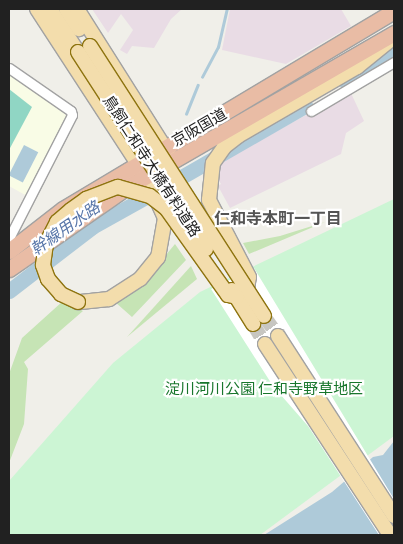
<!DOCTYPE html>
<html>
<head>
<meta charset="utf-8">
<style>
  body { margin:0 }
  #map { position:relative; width:403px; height:544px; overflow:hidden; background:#f0efe9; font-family:Manrope,"Noto Sans JP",sans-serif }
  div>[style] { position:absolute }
  .industrial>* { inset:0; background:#e9dce5 }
  .education>* { inset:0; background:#f9fce6 }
  .grass>* { inset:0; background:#c6e4b5 }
  .park>* { inset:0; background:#ccf5d4 }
  .pitch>* { inset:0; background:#90d6c4 }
  .water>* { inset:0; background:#aecad9; transform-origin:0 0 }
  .pier>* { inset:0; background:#fff }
  .stream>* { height:2.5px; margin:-1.25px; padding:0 1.25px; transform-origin:1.25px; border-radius:1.25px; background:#aecad9 }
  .river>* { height:15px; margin:-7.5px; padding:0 7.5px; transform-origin:7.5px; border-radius:7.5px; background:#aecad9 }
  .primary-tunnel>* { height:14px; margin-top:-7px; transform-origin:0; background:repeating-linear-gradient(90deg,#c7c6c1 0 14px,transparent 0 21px) }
  .roads { filter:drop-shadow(1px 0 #a2a2a2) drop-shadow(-1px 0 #a2a2a2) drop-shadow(0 1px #a2a2a2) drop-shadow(0 -1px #a2a2a2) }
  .minor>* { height:9px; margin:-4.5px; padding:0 4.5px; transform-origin:4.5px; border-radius:4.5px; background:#fff }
  .primary>* { height:14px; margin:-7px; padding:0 7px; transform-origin:7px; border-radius:7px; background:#f3ddac }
  .trunk>* { height:15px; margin:-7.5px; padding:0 7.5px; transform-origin:7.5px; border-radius:7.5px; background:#e9bca5 }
  .bridges { filter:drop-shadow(1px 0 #8e7410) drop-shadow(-1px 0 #8e7410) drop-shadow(0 1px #8e7410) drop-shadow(0 -1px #8e7410) }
  .primary-bridge>* { height:14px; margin:-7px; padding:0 7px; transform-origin:7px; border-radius:7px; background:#f3ddac }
  span { translate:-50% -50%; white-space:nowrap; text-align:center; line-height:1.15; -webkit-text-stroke:4.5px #fff; paint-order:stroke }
  .street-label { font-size:15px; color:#212121 }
  .park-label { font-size:15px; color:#18762c }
  .neighbourhood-label { font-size:16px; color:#545454; font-weight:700 }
  .water-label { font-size:16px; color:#5775a8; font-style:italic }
  .frame { position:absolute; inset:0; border:10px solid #212121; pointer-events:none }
</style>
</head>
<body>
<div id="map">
  <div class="industrial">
    <i style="clip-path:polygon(92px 9px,182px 9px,171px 19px,154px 48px,132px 46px,127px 54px,120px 50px,133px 30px,121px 14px,108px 33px)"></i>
    <i style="clip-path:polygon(230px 9px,341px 9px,351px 26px,286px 64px,222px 50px)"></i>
    <i style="clip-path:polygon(350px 91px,364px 121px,346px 133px,341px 154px,230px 208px,218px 186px,221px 184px,213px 172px,215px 165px)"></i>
  </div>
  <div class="education">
    <i style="clip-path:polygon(9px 74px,65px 114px,67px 120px,27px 196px,9px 186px)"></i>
  </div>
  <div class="grass">
    <i style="clip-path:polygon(325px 222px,249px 254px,243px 243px,280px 236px)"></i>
    <i style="clip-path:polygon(175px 244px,186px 260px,132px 317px,115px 302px,141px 285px)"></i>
    <i style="clip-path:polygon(191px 266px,197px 279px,127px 337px)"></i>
    <i style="clip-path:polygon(63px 301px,83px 311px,24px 362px,28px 369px,24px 424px,9px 463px,9px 374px,22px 338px)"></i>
  </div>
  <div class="park">
    <i style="clip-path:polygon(394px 199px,394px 436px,260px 535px,9px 535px,9px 481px,113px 363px,200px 292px)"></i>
  </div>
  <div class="pitch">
    <i style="clip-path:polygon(9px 89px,32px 107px,9px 150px)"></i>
  </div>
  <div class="water">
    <i style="left:24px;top:145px;width:16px;height:34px;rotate:27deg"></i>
    <i style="clip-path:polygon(394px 441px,394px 535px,264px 535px,332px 492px,373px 457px,383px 455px)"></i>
  </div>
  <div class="pier">
    <i style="clip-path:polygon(254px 268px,394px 499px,394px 535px,379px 535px,308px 426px,273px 386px,211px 289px)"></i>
  </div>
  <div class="stream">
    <i style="left:376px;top:9px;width:1px"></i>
    <i style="left:202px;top:77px;width:34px;rotate:-62deg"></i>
    <i style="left:218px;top:47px;width:39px;rotate:-77deg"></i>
    <i style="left:186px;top:114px;width:31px;rotate:-68deg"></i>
  </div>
  <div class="river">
    <i style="left:346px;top:82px;width:57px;rotate:-32deg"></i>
    <i style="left:164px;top:187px;width:163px;rotate:-29.9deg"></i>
    <i style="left:9px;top:291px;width:105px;rotate:-37.6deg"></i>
    <i style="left:92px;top:227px;width:60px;rotate:-29.1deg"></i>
  </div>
  <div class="primary-tunnel">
    <i style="left:264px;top:316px;width:24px;rotate:55deg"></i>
    <i style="left:253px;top:324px;width:23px;rotate:59deg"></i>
  </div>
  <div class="roads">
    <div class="minor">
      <i style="left:9px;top:68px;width:75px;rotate:34.7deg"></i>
      <i style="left:71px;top:111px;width:4px;rotate:76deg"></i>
      <i style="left:72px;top:115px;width:138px;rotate:117.1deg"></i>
      <i style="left:311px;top:111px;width:96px;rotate:-30.6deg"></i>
    </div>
    <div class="primary">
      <i style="left:37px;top:9px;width:199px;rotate:56.9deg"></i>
      <i style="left:146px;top:176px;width:46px;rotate:65.7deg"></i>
      <i style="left:165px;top:218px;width:40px;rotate:100deg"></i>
      <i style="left:158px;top:257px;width:28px;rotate:129deg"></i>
      <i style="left:140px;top:279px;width:37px;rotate:147deg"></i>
      <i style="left:109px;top:299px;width:31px;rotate:174deg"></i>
      <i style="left:50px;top:9px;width:51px;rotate:56.9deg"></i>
      <i style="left:66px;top:9px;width:24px;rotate:57deg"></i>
      <i style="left:77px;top:9px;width:174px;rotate:57.7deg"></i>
      <i style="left:247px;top:289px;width:12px;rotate:-81deg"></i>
      <i style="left:249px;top:277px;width:87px;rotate:-117.5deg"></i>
      <i style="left:209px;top:200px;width:37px;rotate:-84deg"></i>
      <i style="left:213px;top:163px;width:19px;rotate:-55deg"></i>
      <i style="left:224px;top:147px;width:18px;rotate:-38deg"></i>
      <i style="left:238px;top:136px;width:138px;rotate:-30.1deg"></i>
      <i style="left:357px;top:67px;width:40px;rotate:-39deg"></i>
      <i style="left:278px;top:336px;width:214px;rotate:57.2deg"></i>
      <i style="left:265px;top:344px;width:228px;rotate:56.8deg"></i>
    </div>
    <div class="trunk">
      <i style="left:9px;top:251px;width:68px;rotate:-37.9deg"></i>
      <i style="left:63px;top:209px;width:386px;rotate:-30.9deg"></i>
      <i style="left:9px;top:269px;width:140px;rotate:-34.8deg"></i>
      <i style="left:124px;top:189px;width:312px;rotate:-30deg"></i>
    </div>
  </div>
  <div class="bridges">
    <div class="primary-bridge">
      <i style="left:90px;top:46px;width:321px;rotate:57.2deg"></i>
      <i style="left:78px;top:52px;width:235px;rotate:57deg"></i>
      <i style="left:232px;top:290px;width:40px;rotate:58deg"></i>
      <i style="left:78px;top:302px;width:19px;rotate:-155deg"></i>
      <i style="left:61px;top:294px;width:20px;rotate:-131deg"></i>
      <i style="left:48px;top:279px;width:15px;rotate:-110deg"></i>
      <i style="left:43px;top:265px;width:21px;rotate:-82deg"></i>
      <i style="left:46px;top:244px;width:25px;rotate:-63deg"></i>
      <i style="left:57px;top:222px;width:18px;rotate:-41deg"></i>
      <i style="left:71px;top:210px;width:19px;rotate:-36deg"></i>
      <i style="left:86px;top:199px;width:34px;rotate:-21deg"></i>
      <i style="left:118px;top:187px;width:33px;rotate:16deg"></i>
      <i style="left:150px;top:196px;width:20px;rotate:37deg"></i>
      <i style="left:166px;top:208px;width:107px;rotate:54.5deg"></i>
      <i style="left:228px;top:295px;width:9px;rotate:13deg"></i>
    </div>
  </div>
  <div class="street-label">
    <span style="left:199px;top:127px;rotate:-30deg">京阪国道</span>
    <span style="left:152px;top:166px;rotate:57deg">鳥飼仁和寺大橋有料道路</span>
  </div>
  <div class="park-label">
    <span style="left:264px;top:389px">淀川河川公園 仁和寺野草地区</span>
  </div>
  <div class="neighbourhood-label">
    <span style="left:278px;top:218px">仁和寺本町一丁目</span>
  </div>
  <div class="water-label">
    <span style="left:65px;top:228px;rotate:-35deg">幹線用水路</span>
  </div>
  <div class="frame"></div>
</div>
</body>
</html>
